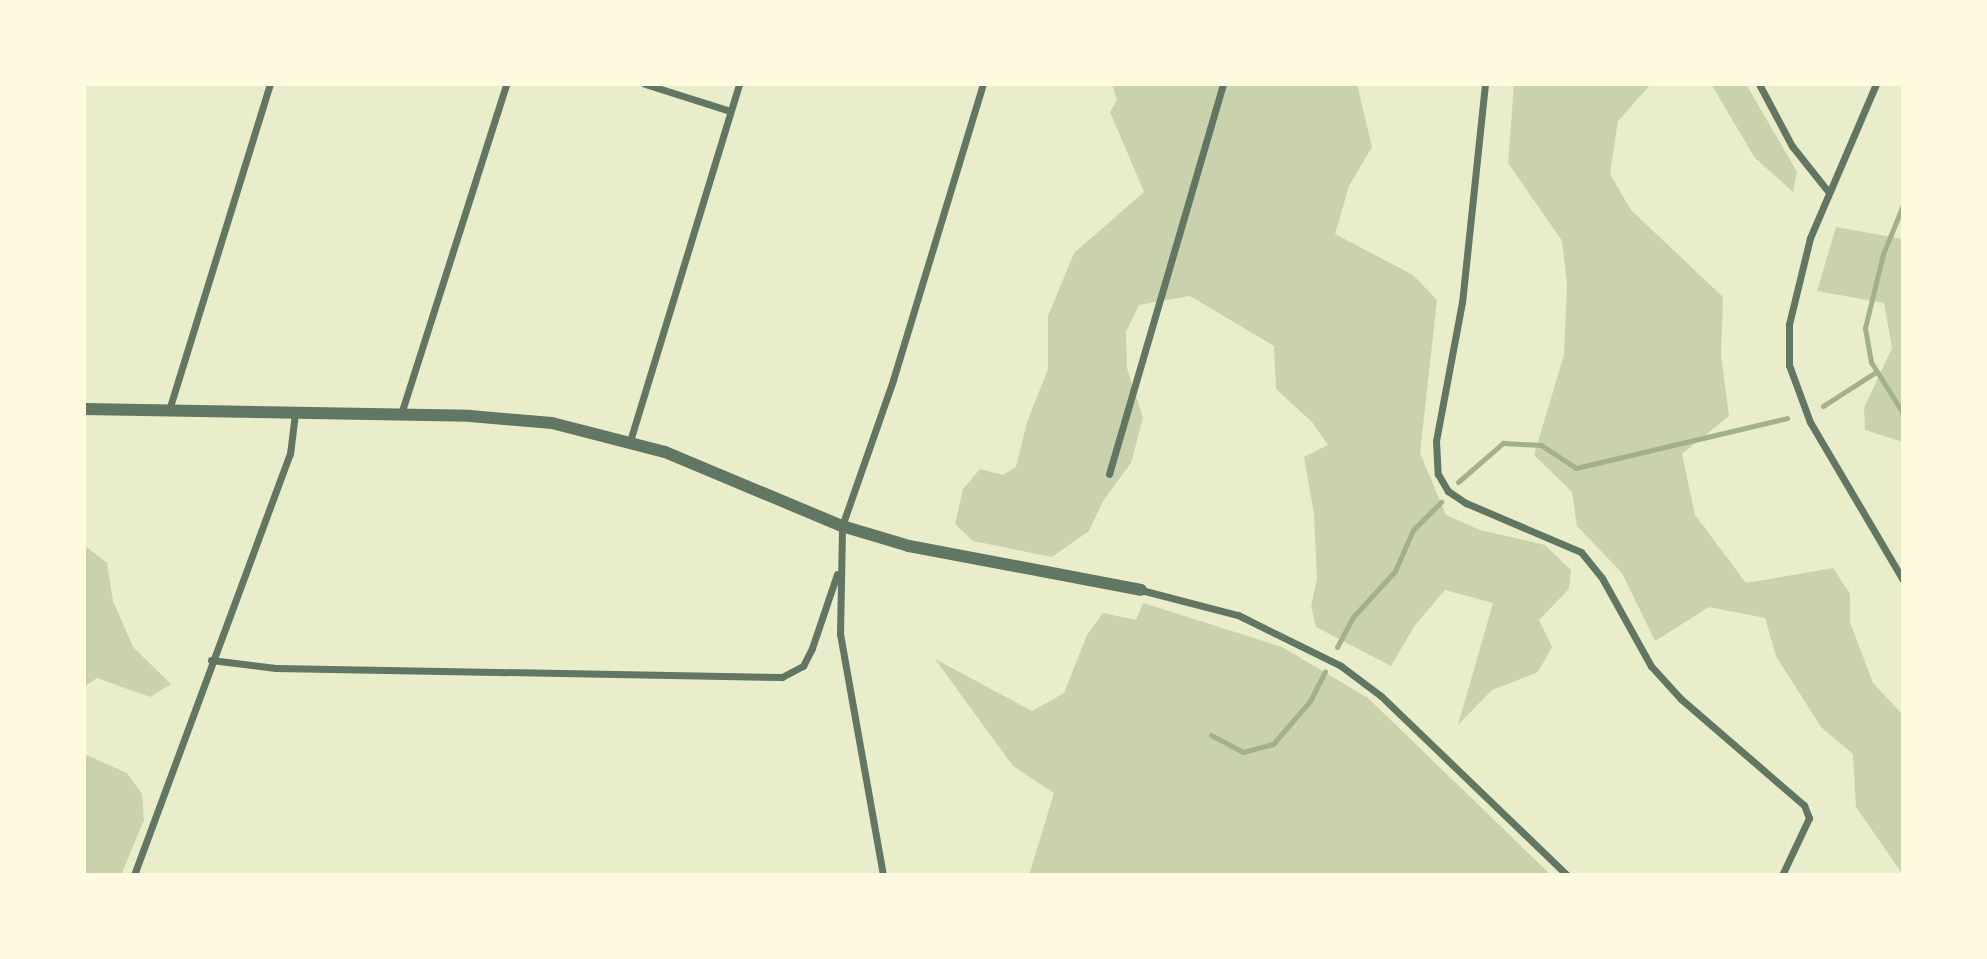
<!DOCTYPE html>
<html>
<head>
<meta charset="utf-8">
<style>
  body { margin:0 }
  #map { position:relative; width:1987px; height:959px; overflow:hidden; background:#e9edc9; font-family:Barlow,sans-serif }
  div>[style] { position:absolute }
  .green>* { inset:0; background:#cad2ad }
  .stream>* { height:5px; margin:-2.5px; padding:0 2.5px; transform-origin:2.5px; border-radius:2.5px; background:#a3b18a }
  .minor>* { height:7px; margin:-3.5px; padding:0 3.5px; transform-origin:3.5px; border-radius:3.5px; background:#617663 }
  .tertiary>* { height:12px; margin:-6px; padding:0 6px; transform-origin:6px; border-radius:6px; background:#617663 }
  span { translate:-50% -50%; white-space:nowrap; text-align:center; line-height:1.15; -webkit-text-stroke:7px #fefae0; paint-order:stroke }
  .frame { position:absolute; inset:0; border:86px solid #fefae0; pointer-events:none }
</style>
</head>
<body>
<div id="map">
  <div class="green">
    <i style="clip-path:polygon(1112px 84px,1357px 84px,1372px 147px,1349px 186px,1335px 234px,1413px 275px,1437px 300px,1420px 453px,1446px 515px,1480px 530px,1545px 545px,1571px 570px,1569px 589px,1539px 620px,1552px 647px,1538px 672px,1492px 690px,1458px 725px,1493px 603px,1445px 590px,1415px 625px,1391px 666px,1316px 627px,1311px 606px,1317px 579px,1314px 514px,1304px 457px,1328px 445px,1312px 422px,1276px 389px,1274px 346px,1190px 296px,1139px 305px,1126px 332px,1127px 368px,1143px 418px,1131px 463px,1103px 501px,1089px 531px,1052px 557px,973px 541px,955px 524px,963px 489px,980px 469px,1003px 475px,1016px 467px,1027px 422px,1048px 369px,1048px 316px,1074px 253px,1144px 192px,1110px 112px,1117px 100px)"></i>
    <i style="clip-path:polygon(1514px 84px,1651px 84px,1618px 121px,1610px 174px,1631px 210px,1723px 297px,1721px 355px,1729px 416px,1682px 454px,1695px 515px,1746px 583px,1833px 568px,1850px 594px,1850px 622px,1873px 683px,1903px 715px,1903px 875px,1856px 807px,1853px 754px,1821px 727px,1776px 656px,1765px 618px,1709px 607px,1655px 641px,1622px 573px,1577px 526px,1572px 492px,1534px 455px,1564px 355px,1567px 284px,1562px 241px,1508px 163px)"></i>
    <i style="clip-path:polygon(1711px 84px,1746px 84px,1797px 172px,1793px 192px,1755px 158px)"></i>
    <i style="clip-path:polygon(1836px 227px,1903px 239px,1903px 442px,1865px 430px,1864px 408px,1892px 348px,1884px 303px,1817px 291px)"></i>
    <i style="clip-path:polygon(84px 545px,107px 563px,113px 601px,133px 647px,171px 684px,150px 697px,97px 678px,84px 687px)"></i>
    <i style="clip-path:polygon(1143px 603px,1282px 647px,1368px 698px,1551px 875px,1029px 875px,1054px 793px,1013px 766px,935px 659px,1032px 711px,1064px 693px,1087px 635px,1103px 613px,1136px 620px)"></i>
    <i style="clip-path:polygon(84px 754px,127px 773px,142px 794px,144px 820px,121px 875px,84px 875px)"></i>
  </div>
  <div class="stream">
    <i style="left:1903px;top:205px;width:53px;rotate:112.2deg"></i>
    <i style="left:1883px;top:254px;width:76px;rotate:103.7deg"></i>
    <i style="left:1865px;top:328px;width:35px;rotate:80deg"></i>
    <i style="left:1871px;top:362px;width:60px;rotate:57.9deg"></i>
    <i style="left:1823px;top:406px;width:63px;rotate:-32.7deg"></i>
    <i style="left:1458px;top:482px;width:60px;rotate:-40.9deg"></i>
    <i style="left:1503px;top:443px;width:38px;rotate:3deg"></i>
    <i style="left:1541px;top:445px;width:42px;rotate:33.3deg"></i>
    <i style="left:1576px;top:468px;width:217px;rotate:-13.3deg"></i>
    <i style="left:1337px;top:647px;width:34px;rotate:-62deg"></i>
    <i style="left:1353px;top:617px;width:62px;rotate:-47.6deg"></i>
    <i style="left:1395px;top:571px;width:45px;rotate:-66.3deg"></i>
    <i style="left:1413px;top:530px;width:40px;rotate:-45deg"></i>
    <i style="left:1211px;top:735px;width:36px;rotate:28deg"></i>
    <i style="left:1243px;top:752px;width:31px;rotate:-15deg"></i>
    <i style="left:1273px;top:744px;width:57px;rotate:-49.3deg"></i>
    <i style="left:1310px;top:701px;width:33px;rotate:-63deg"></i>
  </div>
  <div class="minor">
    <i style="left:645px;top:84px;width:89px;rotate:17.6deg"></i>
    <i style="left:1485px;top:84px;width:219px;rotate:96deg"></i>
    <i style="left:1462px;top:302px;width:141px;rotate:100.6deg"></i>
    <i style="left:1436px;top:441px;width:33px;rotate:87deg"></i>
    <i style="left:1438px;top:474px;width:20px;rotate:60deg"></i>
    <i style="left:1448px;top:491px;width:22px;rotate:34deg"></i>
    <i style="left:1466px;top:503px;width:125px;rotate:23.1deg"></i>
    <i style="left:1581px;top:552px;width:33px;rotate:51deg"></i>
    <i style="left:1602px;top:578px;width:101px;rotate:60.9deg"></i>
    <i style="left:1651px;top:666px;width:45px;rotate:47.7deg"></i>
    <i style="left:1681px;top:699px;width:162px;rotate:40.8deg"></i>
    <i style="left:1804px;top:805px;width:14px;rotate:69deg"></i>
    <i style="left:1809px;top:818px;width:63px;rotate:115.3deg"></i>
    <i style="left:1759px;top:84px;width:70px;rotate:62deg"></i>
    <i style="left:1792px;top:146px;width:56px;rotate:51.5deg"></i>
    <i style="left:1876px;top:84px;width:168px;rotate:113.2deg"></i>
    <i style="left:1810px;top:238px;width:89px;rotate:103.7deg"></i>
    <i style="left:1789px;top:324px;width:41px;rotate:90deg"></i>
    <i style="left:1789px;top:365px;width:61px;rotate:69.8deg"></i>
    <i style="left:1810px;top:422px;width:183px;rotate:59.5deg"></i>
    <i style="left:169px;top:410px;width:341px;rotate:-72.8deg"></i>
    <i style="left:401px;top:414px;width:346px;rotate:-72.3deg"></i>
    <i style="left:630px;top:441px;width:373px;rotate:-73deg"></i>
    <i style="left:1109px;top:474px;width:406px;rotate:-73.7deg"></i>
    <i style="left:1141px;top:590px;width:100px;rotate:14.5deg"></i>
    <i style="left:1238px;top:615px;width:115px;rotate:26.3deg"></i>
    <i style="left:1341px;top:666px;width:50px;rotate:36.9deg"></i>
    <i style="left:1381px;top:696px;width:258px;rotate:43.9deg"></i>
    <i style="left:211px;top:660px;width:65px;rotate:7deg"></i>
    <i style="left:276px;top:668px;width:506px;rotate:1.02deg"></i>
    <i style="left:782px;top:677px;width:24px;rotate:-28deg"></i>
    <i style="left:803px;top:666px;width:20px;rotate:-63deg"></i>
    <i style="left:812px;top:648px;width:78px;rotate:-71.3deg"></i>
    <i style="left:134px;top:875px;width:449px;rotate:-69.7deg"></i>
    <i style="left:290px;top:454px;width:41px;rotate:-83deg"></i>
    <i style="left:883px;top:875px;width:245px;rotate:-100.1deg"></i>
    <i style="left:840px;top:634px;width:108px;rotate:-88.9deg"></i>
    <i style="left:842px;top:526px;width:155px;rotate:-70.7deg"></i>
    <i style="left:893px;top:380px;width:309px;rotate:-73.1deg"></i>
  </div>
  <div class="tertiary">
    <i style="left:84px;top:409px;width:386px;rotate:1deg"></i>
    <i style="left:470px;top:416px;width:82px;rotate:4.9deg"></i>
    <i style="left:552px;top:423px;width:117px;rotate:14.4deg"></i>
    <i style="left:665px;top:452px;width:192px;rotate:22.7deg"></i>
    <i style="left:842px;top:526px;width:70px;rotate:16.6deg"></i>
    <i style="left:909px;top:546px;width:236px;rotate:10.7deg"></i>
  </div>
  <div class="frame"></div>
</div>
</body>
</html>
